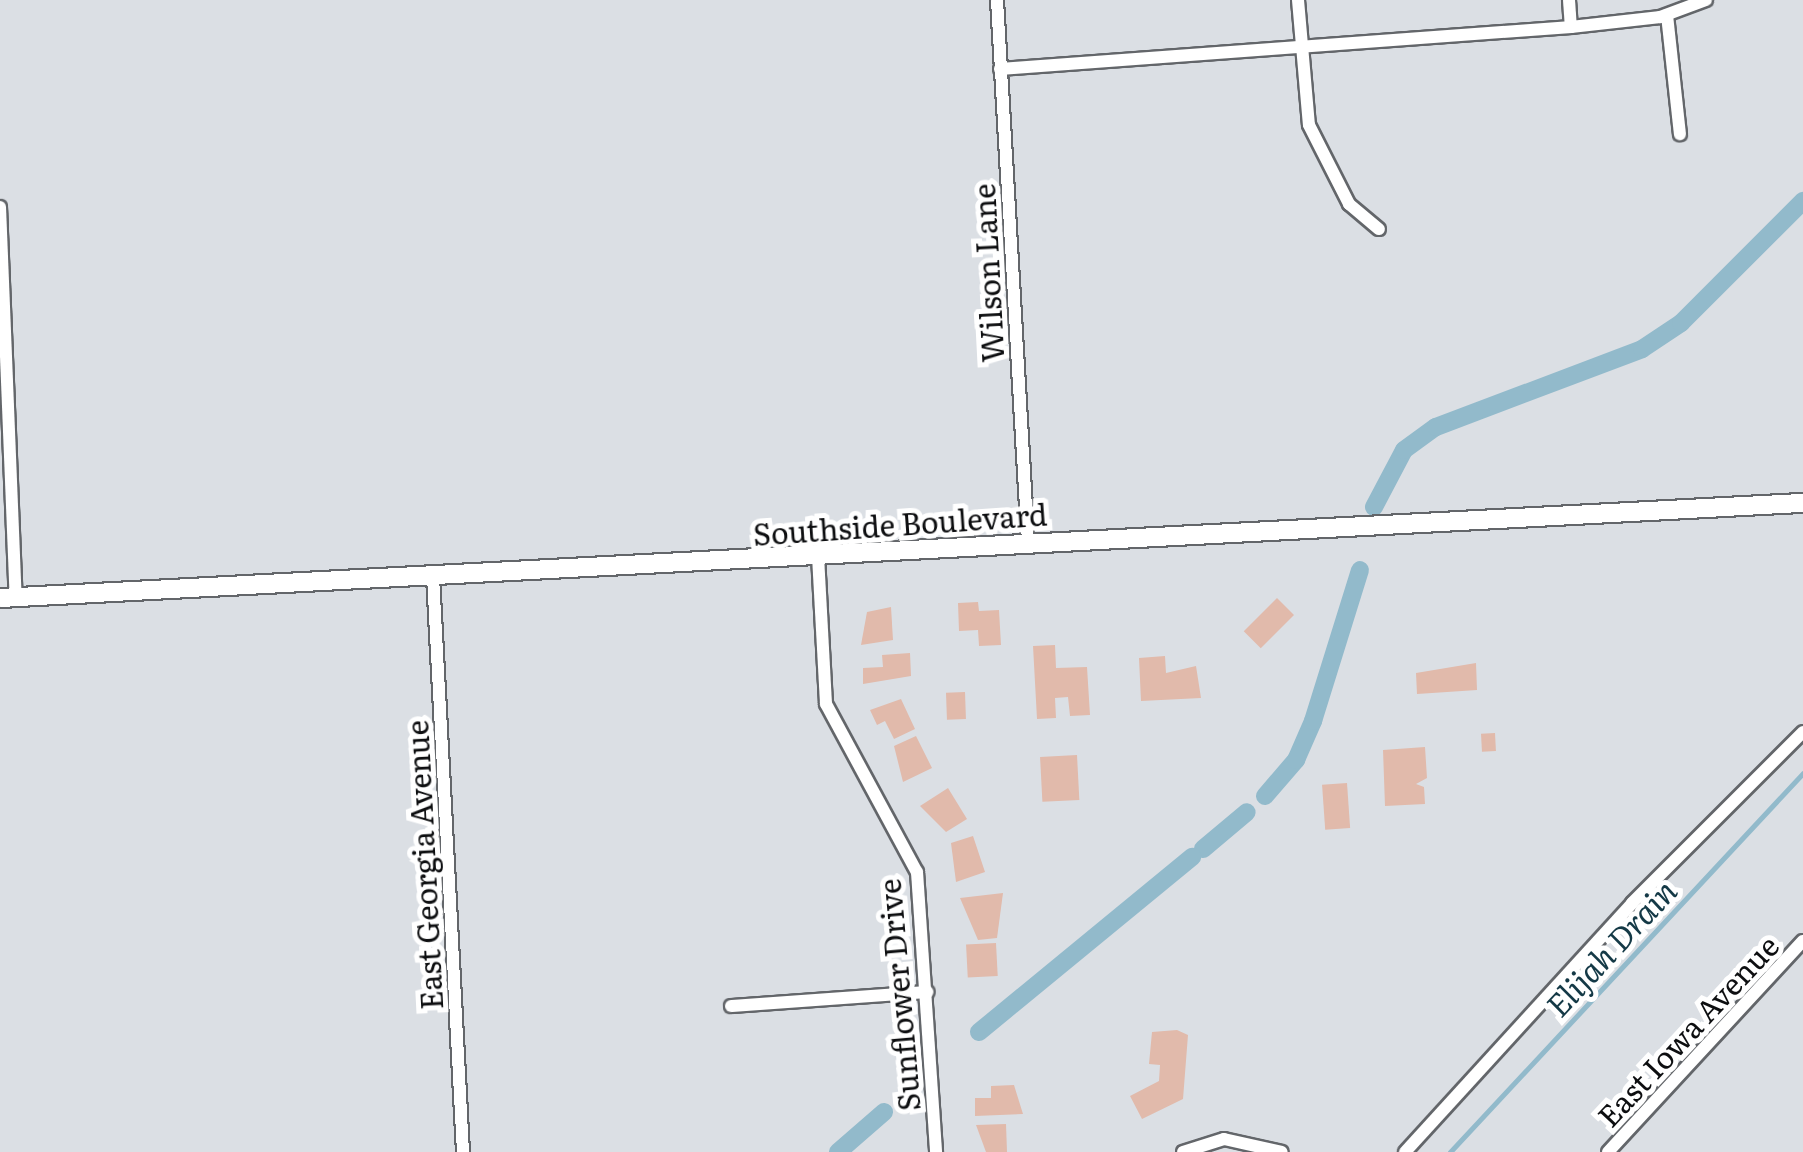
<!DOCTYPE html>
<html>
<head>
<meta charset="utf-8">
<style>
  body { margin:0 }
  #map { position:relative; width:1803px; height:1152px; overflow:hidden; background:#dbdfe4; font-family:Literata,serif }
  div>[style] { position:absolute }
  .stream>* { height:5px; margin:-2.5px; padding:0 2.5px; transform-origin:2.5px; border-radius:2.5px; background:#92bacb }
  .canal>* { height:18px; margin:-9px; padding:0 9px; transform-origin:9px; border-radius:9px; background:#92bacb }
  .building>* { inset:0; background:#e1baab; transform-origin:0 0 }
  .roads { filter:drop-shadow(2px 0 #63666a) drop-shadow(-2px 0 #63666a) drop-shadow(0 2px #63666a) drop-shadow(0 -2px #63666a) }
  .minor>* { height:12px; margin:-6px; padding:0 6px; transform-origin:6px; border-radius:6px; background:#fff }
  .secondary>* { height:18px; margin:-9px; padding:0 9px; transform-origin:9px; border-radius:9px; background:#fff }
  span { translate:-50% -50%; white-space:nowrap; text-align:center; line-height:1.15; -webkit-text-stroke:10px #fff; paint-order:stroke }
  .street-label { font-size:30px; color:#0d0e10 }
  .water-label { font-size:32px; color:#143946; font-style:italic }
</style>
</head>
<body>
<div id="map">
  <div class="stream">
    <i style="left:1450px;top:1152px;width:518px;rotate:-47.03deg"></i>
  </div>
  <div class="canal">
    <i style="left:1374px;top:507px;width:64px;rotate:-62.2deg"></i>
    <i style="left:1404px;top:450px;width:39px;rotate:-36deg"></i>
    <i style="left:1436px;top:427px;width:220px;rotate:-20.7deg"></i>
    <i style="left:1642px;top:349px;width:47px;rotate:-33.7deg"></i>
    <i style="left:1681px;top:323px;width:173px;rotate:-45deg"></i>
    <i style="left:1265px;top:796px;width:48px;rotate:-49.3deg"></i>
    <i style="left:1296px;top:760px;width:43px;rotate:-66.4deg"></i>
    <i style="left:1313px;top:721px;width:158px;rotate:-72.7deg"></i>
    <i style="left:1203px;top:849px;width:57px;rotate:-40.1deg"></i>
    <i style="left:979px;top:1032px;width:276px;rotate:-39.4deg"></i>
    <i style="left:838px;top:1152px;width:61px;rotate:-41deg"></i>
  </div>
  <div class="building">
    <i style="left:1277px;top:598px;width:24px;height:47px;rotate:45deg"></i>
    <i style="clip-path:polygon(978px 602px,979px 611px,999px 610px,1001px 645px,979px 646px,978px 630px,959px 631px,958px 603px)"></i>
    <i style="clip-path:polygon(891px 607px,893px 640px,861px 645px,867px 612px)"></i>
    <i style="clip-path:polygon(1055px 645px,1056px 668px,1087px 667px,1090px 715px,1070px 716px,1068px 697px,1055px 698px,1056px 718px,1037px 719px,1033px 646px)"></i>
    <i style="clip-path:polygon(910px 653px,911px 676px,863px 684px,863px 668px,883px 667px,882px 655px)"></i>
    <i style="clip-path:polygon(1165px 656px,1166px 673px,1196px 666px,1201px 698px,1141px 701px,1139px 658px)"></i>
    <i style="clip-path:polygon(1476px 663px,1477px 690px,1417px 694px,1416px 673px)"></i>
    <i style="left:965px;top:692px;width:27px;height:19px;rotate:88deg"></i>
    <i style="clip-path:polygon(901px 699px,915px 729px,894px 739px,885px 721px,877px 725px,870px 710px)"></i>
    <i style="left:1495px;top:733px;width:18px;height:14px;rotate:87deg"></i>
    <i style="clip-path:polygon(916px 736px,932px 768px,903px 782px,894px 746px)"></i>
    <i style="clip-path:polygon(1425px 747px,1427px 778px,1416px 784px,1424px 787px,1425px 804px,1385px 806px,1383px 750px)"></i>
    <i style="left:1077px;top:755px;width:45px;height:37px;rotate:87deg"></i>
    <i style="left:1347px;top:783px;width:45px;height:25px;rotate:86deg"></i>
    <i style="clip-path:polygon(948px 788px,967px 819px,946px 832px,920px 806px)"></i>
    <i style="clip-path:polygon(973px 836px,985px 872px,956px 882px,951px 843px)"></i>
    <i style="clip-path:polygon(1003px 893px,997px 938px,978px 940px,960px 898px)"></i>
    <i style="left:996px;top:943px;width:33px;height:30px;rotate:87deg"></i>
    <i style="clip-path:polygon(1177px 1030px,1188px 1035px,1183px 1099px,1142px 1119px,1130px 1096px,1159px 1081px,1160px 1065px,1149px 1064px,1152px 1032px)"></i>
    <i style="clip-path:polygon(1014px 1085px,1023px 1114px,975px 1116px,975px 1098px,991px 1098px,991px 1086px)"></i>
    <i style="clip-path:polygon(1006px 1124px,1007px 1152px,986px 1152px,976px 1125px)"></i>
  </div>
  <div class="roads">
    <div class="minor">
      <i style="left:997px;top:0;width:543px;rotate:86.73deg"></i>
      <i style="left:1298px;top:0;width:125px;rotate:85deg"></i>
      <i style="left:1309px;top:125px;width:89px;rotate:63.1deg"></i>
      <i style="left:1349px;top:204px;width:39px;rotate:40deg"></i>
      <i style="left:1569px;top:0;width:27px;rotate:86deg"></i>
      <i style="left:1667px;top:15px;width:120px;rotate:83.8deg"></i>
      <i style="left:1000px;top:69px;width:573px;rotate:-4.21deg"></i>
      <i style="left:1571px;top:27px;width:90px;rotate:-6.4deg"></i>
      <i style="left:1660px;top:17px;width:49px;rotate:-20.3deg"></i>
      <i style="left:0;top:207px;width:390px;rotate:87.7deg"></i>
      <i style="left:818px;top:556px;width:148px;rotate:86.9deg"></i>
      <i style="left:826px;top:704px;width:191px;rotate:61.6deg"></i>
      <i style="left:917px;top:872px;width:281px;rotate:86.1deg"></i>
      <i style="left:433px;top:576px;width:577px;rotate:87.02deg"></i>
      <i style="left:731px;top:1006px;width:197px;rotate:-4.1deg"></i>
      <i style="left:1183px;top:1152px;width:43px;rotate:-17.6deg"></i>
      <i style="left:1224px;top:1139px;width:59px;rotate:12.6deg"></i>
      <i style="left:1405px;top:1152px;width:337px;rotate:-47.6deg"></i>
      <i style="left:1632px;top:903px;width:242px;rotate:-45deg"></i>
      <i style="left:1608px;top:1152px;width:287px;rotate:-47.3deg"></i>
    </div>
    <div class="secondary">
      <i style="left:0;top:598px;width:1806px;rotate:-3.02deg"></i>
    </div>
  </div>
  <div class="street-label">
    <span style="left:987px;top:273px;rotate:-93deg">Wilson Lane</span>
    <span style="left:900px;top:523px;rotate:-4deg">Southside Boulevard</span>
    <span style="left:423px;top:865px;rotate:-93deg">East Georgia Avenue</span>
    <span style="left:898px;top:995px;rotate:-95deg">Sunflower Drive</span>
    <span style="left:1687px;top:1030px;rotate:-47deg">East Iowa Avenue</span>
  </div>
  <div class="water-label">
    <span style="left:1610px;top:947px;rotate:-47deg">Elijah Drain</span>
  </div>
</div>
</body>
</html>
